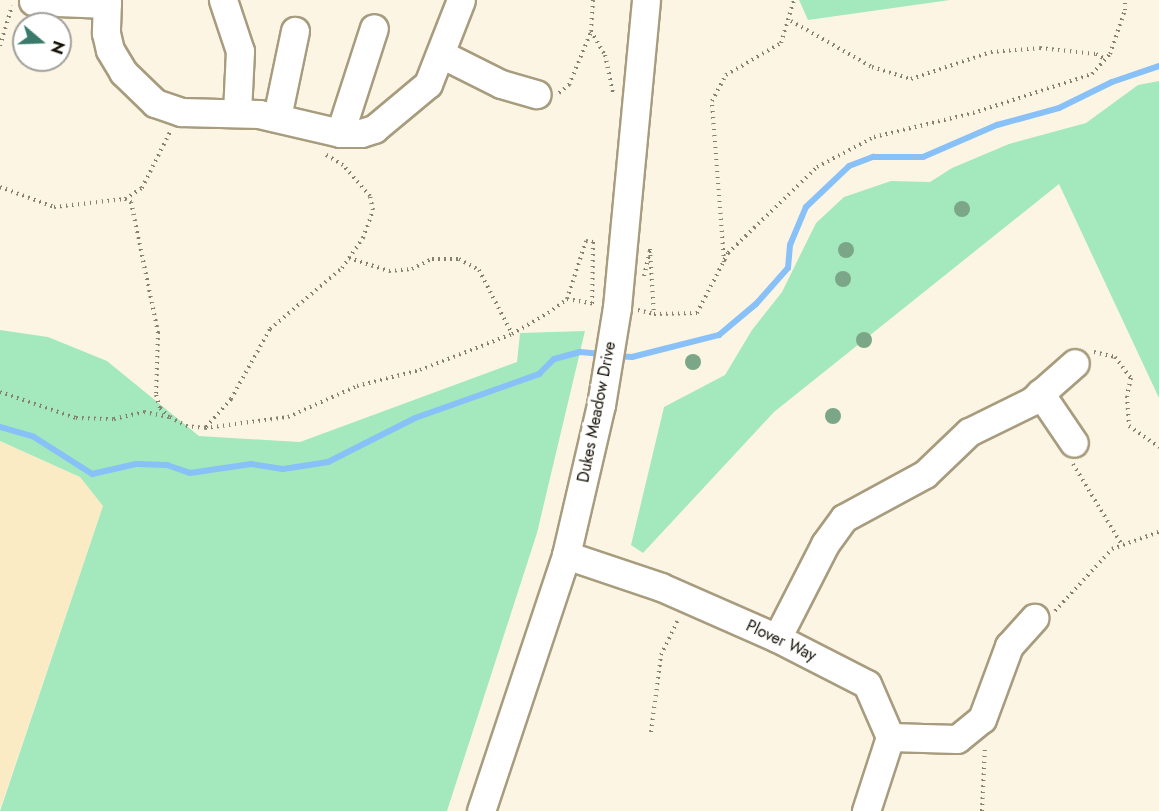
<!DOCTYPE html>
<html>
<head>
<meta charset="utf-8">
<style>
  body { margin:0 }
  #map { position:relative; width:1159px; height:811px; overflow:hidden; background:#fdf5e3; font-family:Jost,sans-serif }
  div>[style] { position:absolute }
  .built>* { inset:0; background:#faebc4 }
  .green>* { inset:0; background:#a4e9bd }
  .stream>* { height:6px; margin:-3px; padding:0 3px; transform-origin:3px; border-radius:3px; background:#88c0f8 }
  .path>* { height:4px; margin-top:-2px; transform-origin:0; background:repeating-linear-gradient(90deg,#868072 0 1.5px,transparent 0 6px) }
  .roads { filter:drop-shadow(2px 0 #a89c7f) drop-shadow(-2px 0 #a89c7f) drop-shadow(0 2px #a89c7f) drop-shadow(0 -2px #a89c7f) }
  .minor>* { height:27px; margin:-13.5px; padding:0 13.5px; transform-origin:13.5px; border-radius:13.5px; background:#fff }
  .trees>* { width:16px; height:16px; margin:-8px; border-radius:50%; background:#7ba788 }
  span { translate:-50% -50%; white-space:nowrap; text-align:center; line-height:1.15; -webkit-text-stroke:6px #fff; paint-order:stroke }
  .street-label { font-size:16px; color:#151106 }
  .north { position:absolute; left:12px; top:12px; width:60px; height:60px; box-sizing:border-box; background:#fff; border:2px solid #a1a09b; border-radius:50%; rotate:109deg; font-size:16px; font-weight:700; line-height:24px; text-align:center; color:#151106 }
  .north::after { content:''; display:block; margin:auto; width:21px; height:27px; background:#397a6b; clip-path:polygon(50% 0,100% 100%,50% 72%,0 100%) }
</style>
</head>
<body>
<div id="map">
  <div class="built">
    <i style="clip-path:polygon(0 441px,80px 477px,103px 506px,0 809px)"></i>
  </div>
  <div class="green">
    <i style="clip-path:polygon(799px 0,950px 0,808px 20px)"></i>
    <i style="clip-path:polygon(1159px 81px,1159px 398px,1059px 184px,774px 412px,643px 553px,631px 545px,664px 407px,725px 375px,752px 330px,782px 292px,816px 223px,844px 197px,891px 181px,930px 182px,952px 168px,1009px 144px,1086px 123px,1138px 85px)"></i>
    <i style="clip-path:polygon(0 330px,48px 337px,107px 361px,199px 436px,300px 442px,517px 362px,520px 333px,585px 331px,537px 533px,447px 811px,0 811px,103px 506px,80px 477px,0 441px)"></i>
  </div>
  <div class="stream">
    <i style="left:615px;top:356px;width:17px;rotate:3deg"></i>
    <i style="left:632px;top:357px;width:90px;rotate:-14.2deg"></i>
    <i style="left:719px;top:335px;width:48px;rotate:-40deg"></i>
    <i style="left:756px;top:304px;width:48px;rotate:-48.4deg"></i>
    <i style="left:788px;top:268px;width:23px;rotate:-85deg"></i>
    <i style="left:790px;top:245px;width:41px;rotate:-67.2deg"></i>
    <i style="left:806px;top:207px;width:59px;rotate:-43.6deg"></i>
    <i style="left:849px;top:166px;width:26px;rotate:-21deg"></i>
    <i style="left:873px;top:157px;width:50px"></i>
    <i style="left:923px;top:157px;width:81px;rotate:-23.4deg"></i>
    <i style="left:997px;top:125px;width:64px;rotate:-15.3deg"></i>
    <i style="left:1059px;top:108px;width:59px;rotate:-26.1deg"></i>
    <i style="left:1112px;top:82px;width:50px;rotate:-18.8deg"></i>
    <i style="left:0;top:427px;width:35px;rotate:16deg"></i>
    <i style="left:34px;top:437px;width:69px;rotate:32.5deg"></i>
    <i style="left:92px;top:474px;width:45px;rotate:-12.8deg"></i>
    <i style="left:136px;top:464px;width:31px;rotate:2deg"></i>
    <i style="left:167px;top:465px;width:24px;rotate:19deg"></i>
    <i style="left:190px;top:473px;width:62px;rotate:-8.4deg"></i>
    <i style="left:251px;top:464px;width:32px;rotate:9deg"></i>
    <i style="left:283px;top:469px;width:46px;rotate:-8.8deg"></i>
    <i style="left:328px;top:462px;width:97px;rotate:-26.8deg"></i>
    <i style="left:415px;top:418px;width:132px;rotate:-19.5deg"></i>
    <i style="left:539px;top:374px;width:21px;rotate:-45deg"></i>
    <i style="left:554px;top:359px;width:27px;rotate:-15deg"></i>
    <i style="left:580px;top:352px;width:22px;rotate:5deg"></i>
  </div>
  <div class="path">
    <i style="left:593px;top:0;width:31px;rotate:94deg"></i>
    <i style="left:591px;top:31px;width:28px;rotate:60deg"></i>
    <i style="left:605px;top:55px;width:40px;rotate:78deg"></i>
    <i style="left:791px;top:21px;width:93px;rotate:29.6deg"></i>
    <i style="left:872px;top:67px;width:41px;rotate:17.1deg"></i>
    <i style="left:911px;top:79px;width:84px;rotate:-18.6deg"></i>
    <i style="left:991px;top:52px;width:49px;rotate:-4.7deg"></i>
    <i style="left:1040px;top:48px;width:56px;rotate:6.1deg"></i>
    <i style="left:1096px;top:54px;width:10px;rotate:29deg"></i>
    <i style="left:0;top:46px;width:42px;rotate:-73.3deg"></i>
    <i style="left:559px;top:93px;width:13px;rotate:-39deg"></i>
    <i style="left:569px;top:85px;width:57px;rotate:-67.5deg"></i>
    <i style="left:0;top:187px;width:58px;rotate:20.3deg"></i>
    <i style="left:54px;top:207px;width:71px;rotate:-6.4deg"></i>
    <i style="left:125px;top:199px;width:7px;rotate:27deg"></i>
    <i style="left:131px;top:202px;width:133px;rotate:78.3deg"></i>
    <i style="left:158px;top:332px;width:63px;rotate:91.8deg"></i>
    <i style="left:156px;top:395px;width:14px;rotate:73deg"></i>
    <i style="left:160px;top:408px;width:13px;rotate:45deg"></i>
    <i style="left:125px;top:199px;width:20px;rotate:-33deg"></i>
    <i style="left:142px;top:188px;width:63px;rotate:-63.4deg"></i>
    <i style="left:349px;top:258px;width:42px;rotate:18deg"></i>
    <i style="left:389px;top:271px;width:23px;rotate:-5deg"></i>
    <i style="left:412px;top:269px;width:22px;rotate:-27deg"></i>
    <i style="left:432px;top:259px;width:27px"></i>
    <i style="left:459px;top:259px;width:23px;rotate:29deg"></i>
    <i style="left:479px;top:270px;width:72px;rotate:62.7deg"></i>
    <i style="left:724px;top:262px;width:161px;rotate:-94.3deg"></i>
    <i style="left:712px;top:101px;width:30px;rotate:-62deg"></i>
    <i style="left:726px;top:75px;width:64px;rotate:-30.2deg"></i>
    <i style="left:781px;top:43px;width:45px;rotate:-73.2deg"></i>
    <i style="left:644px;top:276px;width:28px;rotate:-77deg"></i>
    <i style="left:650px;top:249px;width:65px;rotate:86.5deg"></i>
    <i style="left:654px;top:314px;width:43px;rotate:-1.3deg"></i>
    <i style="left:697px;top:313px;width:68px;rotate:-62.7deg"></i>
    <i style="left:728px;top:253px;width:124px;rotate:-44deg"></i>
    <i style="left:817px;top:167px;width:64px;rotate:-27.8deg"></i>
    <i style="left:874px;top:137px;width:102px;rotate:-13.6deg"></i>
    <i style="left:973px;top:113px;width:125px;rotate:-18.1deg"></i>
    <i style="left:1092px;top:74px;width:27px;rotate:-48deg"></i>
    <i style="left:1110px;top:54px;width:46px;rotate:-71.2deg"></i>
    <i style="left:1125px;top:10px;width:10px;rotate:-90deg"></i>
    <i style="left:567px;top:299px;width:29px;rotate:10deg"></i>
    <i style="left:638px;top:310px;width:16px;rotate:14deg"></i>
    <i style="left:1094px;top:352px;width:22px;rotate:13deg"></i>
    <i style="left:1115px;top:357px;width:26px;rotate:53deg"></i>
    <i style="left:1131px;top:378px;width:18px;rotate:103deg"></i>
    <i style="left:1127px;top:396px;width:30px;rotate:86deg"></i>
    <i style="left:1129px;top:426px;width:37px;rotate:35deg"></i>
    <i style="left:0;top:392px;width:80px;rotate:18.9deg"></i>
    <i style="left:76px;top:418px;width:38px;rotate:2deg"></i>
    <i style="left:114px;top:419px;width:31px;rotate:-13deg"></i>
    <i style="left:144px;top:412px;width:26px;rotate:11deg"></i>
    <i style="left:170px;top:417px;width:18px;rotate:29deg"></i>
    <i style="left:186px;top:426px;width:19px;rotate:6deg"></i>
    <i style="left:205px;top:428px;width:84px;rotate:-7.5deg"></i>
    <i style="left:288px;top:417px;width:76px;rotate:-24.2deg"></i>
    <i style="left:357px;top:386px;width:65px;rotate:-14.3deg"></i>
    <i style="left:420px;top:370px;width:99px;rotate:-21.4deg"></i>
    <i style="left:512px;top:334px;width:42px;rotate:-30.3deg"></i>
    <i style="left:548px;top:313px;width:24px;rotate:-36deg"></i>
    <i style="left:567px;top:299px;width:61px;rotate:-71.9deg"></i>
    <i style="left:586px;top:241px;width:7px;rotate:8deg"></i>
    <i style="left:593px;top:242px;width:62px;rotate:90.9deg"></i>
    <i style="left:206px;top:427px;width:38px;rotate:-48deg"></i>
    <i style="left:231px;top:399px;width:80px;rotate:-60.9deg"></i>
    <i style="left:270px;top:329px;width:94px;rotate:-40.3deg"></i>
    <i style="left:342px;top:268px;width:37px;rotate:-55deg"></i>
    <i style="left:363px;top:238px;width:30px;rotate:-70deg"></i>
    <i style="left:373px;top:210px;width:14px;rotate:-102deg"></i>
    <i style="left:370px;top:196px;width:41px;rotate:-131.1deg"></i>
    <i style="left:343px;top:165px;width:21px;rotate:-149deg"></i>
    <i style="left:1073px;top:464px;width:95px;rotate:58.8deg"></i>
    <i style="left:1055px;top:611px;width:84px;rotate:-47.4deg"></i>
    <i style="left:1112px;top:549px;width:50px;rotate:-19.9deg"></i>
    <i style="left:651px;top:732px;width:78px;rotate:-82.6deg"></i>
    <i style="left:661px;top:655px;width:41px;rotate:-64.1deg"></i>
    <i style="left:982px;top:811px;width:64px;rotate:-87.3deg"></i>
  </div>
  <div class="roads">
    <div class="minor">
      <i style="left:107px;top:0;width:33px;rotate:92deg"></i>
      <i style="left:106px;top:33px;width:17px;rotate:77deg"></i>
      <i style="left:110px;top:50px;width:26px;rotate:59deg"></i>
      <i style="left:123px;top:72px;width:45px;rotate:44.1deg"></i>
      <i style="left:155px;top:103px;width:28px;rotate:19deg"></i>
      <i style="left:181px;top:112px;width:78px;rotate:1.5deg"></i>
      <i style="left:259px;top:114px;width:83px;rotate:13.2deg"></i>
      <i style="left:340px;top:133px;width:21px"></i>
      <i style="left:361px;top:133px;width:14px;rotate:-17deg"></i>
      <i style="left:374px;top:129px;width:70px;rotate:-39.8deg"></i>
      <i style="left:428px;top:84px;width:90px;rotate:-68.6deg"></i>
      <i style="left:223px;top:0;width:54px;rotate:71.6deg"></i>
      <i style="left:240px;top:51px;width:61px;rotate:92.8deg"></i>
      <i style="left:33px;top:1px;width:74px;rotate:2.3deg"></i>
      <i style="left:441px;top:54px;width:67px;rotate:26.6deg"></i>
      <i style="left:501px;top:84px;width:37px;rotate:16deg"></i>
      <i style="left:277px;top:117px;width:88px;rotate:-78.2deg"></i>
      <i style="left:340px;top:133px;width:110px;rotate:-72.1deg"></i>
      <i style="left:1040px;top:393px;width:60px;rotate:55.8deg"></i>
      <i style="left:566px;top:555px;width:100px;rotate:18.6deg"></i>
      <i style="left:661px;top:587px;width:127px;rotate:23.7deg"></i>
      <i style="left:777px;top:638px;width:101px;rotate:27.1deg"></i>
      <i style="left:867px;top:684px;width:58px;rotate:66.5deg"></i>
      <i style="left:890px;top:737px;width:78px;rotate:108deg"></i>
      <i style="left:777px;top:638px;width:106px;rotate:-62.9deg"></i>
      <i style="left:825px;top:544px;width:32px;rotate:-54deg"></i>
      <i style="left:844px;top:518px;width:92px;rotate:-28.5deg"></i>
      <i style="left:925px;top:474px;width:61px;rotate:-43.7deg"></i>
      <i style="left:969px;top:432px;width:70px;rotate:-26.2deg"></i>
      <i style="left:1032px;top:401px;width:57px;rotate:-41.5deg"></i>
      <i style="left:890px;top:737px;width:67px;rotate:1.7deg"></i>
      <i style="left:957px;top:739px;width:32px;rotate:-39deg"></i>
      <i style="left:982px;top:719px;width:78px;rotate:-69.7deg"></i>
      <i style="left:1009px;top:646px;width:38px;rotate:-48deg"></i>
      <i style="left:481px;top:811px;width:270px;rotate:-71.6deg"></i>
      <i style="left:566px;top:555px;width:154px;rotate:-76.9deg"></i>
      <i style="left:601px;top:405px;width:99px;rotate:-80.7deg"></i>
      <i style="left:617px;top:307px;width:308px;rotate:-84.6deg"></i>
    </div>
  </div>
  <div class="trees">
    <i style="left:962px;top:209px"></i>
    <i style="left:846px;top:250px"></i>
    <i style="left:843px;top:279px"></i>
    <i style="left:864px;top:340px"></i>
    <i style="left:693px;top:362px"></i>
    <i style="left:833px;top:416px"></i>
  </div>
  <div class="street-label">
    <span style="left:597px;top:412px;rotate:-79deg">Dukes Meadow Drive</span>
    <span style="left:781px;top:641px;rotate:25deg">Plover Way</span>
  </div>
  <div class="north">N</div>
</div>
</body>
</html>
